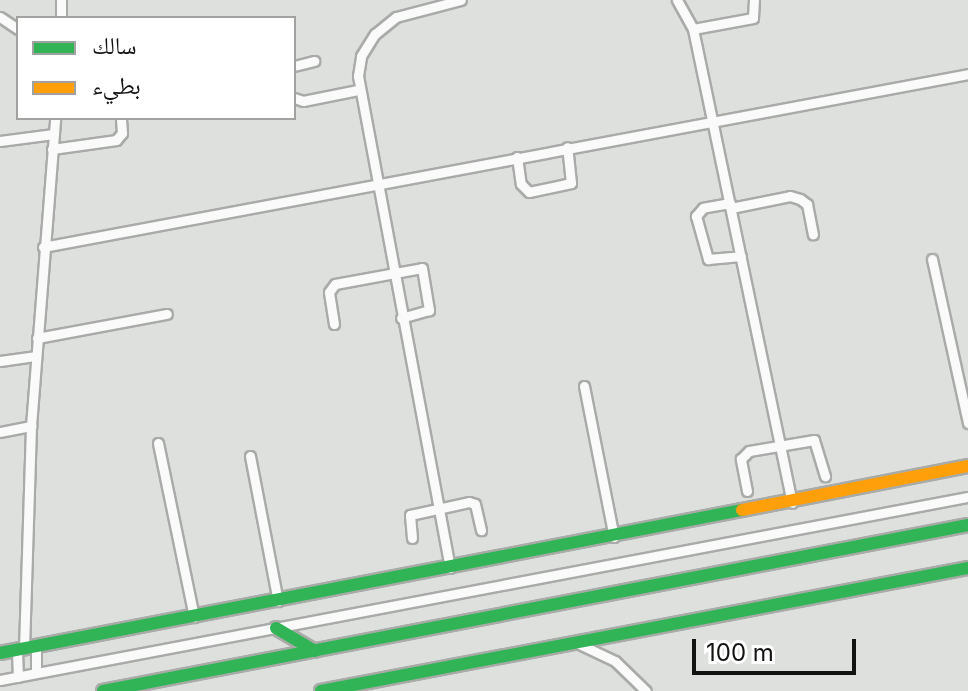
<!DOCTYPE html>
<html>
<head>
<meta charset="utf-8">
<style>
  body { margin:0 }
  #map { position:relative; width:968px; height:691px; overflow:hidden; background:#dde0dc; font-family:Inter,"Noto Naskh Arabic",sans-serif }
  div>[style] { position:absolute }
  .roads { filter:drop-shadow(2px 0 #a9aba8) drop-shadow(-2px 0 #a9aba8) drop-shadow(0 2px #a9aba8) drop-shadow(0 -2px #a9aba8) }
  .street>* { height:9px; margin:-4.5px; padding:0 4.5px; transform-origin:4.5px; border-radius:4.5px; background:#fafafa }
  .fast>* { height:12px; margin:-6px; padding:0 6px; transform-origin:6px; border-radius:6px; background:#30b455 }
  .slow>* { height:12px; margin:-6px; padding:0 6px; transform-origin:6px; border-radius:6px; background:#ff9f0a }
  span { translate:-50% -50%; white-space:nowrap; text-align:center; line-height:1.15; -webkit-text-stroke:6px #fff; paint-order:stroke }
  .legend { position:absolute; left:16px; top:16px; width:280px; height:104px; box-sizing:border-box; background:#fff; border:2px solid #a1a1a0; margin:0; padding:10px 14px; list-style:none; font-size:24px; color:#131412 }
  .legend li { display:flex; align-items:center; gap:16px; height:40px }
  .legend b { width:40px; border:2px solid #a1a1a0 }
  .scale { position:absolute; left:692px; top:639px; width:164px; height:36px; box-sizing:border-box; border:4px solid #131412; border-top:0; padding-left:10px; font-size:24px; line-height:28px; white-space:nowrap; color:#131412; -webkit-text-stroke:6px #fff; paint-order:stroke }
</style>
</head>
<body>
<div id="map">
  <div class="roads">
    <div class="street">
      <i style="left:677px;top:0;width:33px;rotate:61deg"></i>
      <i style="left:693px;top:29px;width:484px;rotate:78.2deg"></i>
      <i style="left:0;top:17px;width:22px;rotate:34deg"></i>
      <i style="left:61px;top:18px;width:18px;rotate:-90deg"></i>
      <i style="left:693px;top:29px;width:61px;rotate:-10.4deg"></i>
      <i style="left:753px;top:18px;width:18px;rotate:-87deg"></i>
      <i style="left:294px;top:66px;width:21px;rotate:-14deg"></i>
      <i style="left:294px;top:98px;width:9px;rotate:18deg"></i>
      <i style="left:303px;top:101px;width:56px;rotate:-11.3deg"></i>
      <i style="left:0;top:141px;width:54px;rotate:-7.4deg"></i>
      <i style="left:52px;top:149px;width:65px;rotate:-8deg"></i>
      <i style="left:116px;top:140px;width:9px;rotate:-49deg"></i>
      <i style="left:122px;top:133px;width:15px;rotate:-94deg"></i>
      <i style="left:517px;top:157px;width:27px;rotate:82deg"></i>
      <i style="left:521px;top:184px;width:11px;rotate:45deg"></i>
      <i style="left:529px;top:192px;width:43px;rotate:-12.1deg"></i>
      <i style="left:571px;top:183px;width:36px;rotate:-96deg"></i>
      <i style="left:730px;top:203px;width:27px;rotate:170deg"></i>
      <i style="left:703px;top:208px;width:11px;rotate:131deg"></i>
      <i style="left:696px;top:216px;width:45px;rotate:74.4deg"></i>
      <i style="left:708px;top:259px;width:33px;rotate:-5deg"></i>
      <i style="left:731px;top:208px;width:60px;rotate:-11.5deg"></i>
      <i style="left:790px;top:196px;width:10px;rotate:17deg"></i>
      <i style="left:800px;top:199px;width:9px;rotate:36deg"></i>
      <i style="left:807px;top:204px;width:31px;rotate:79deg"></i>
      <i style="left:43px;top:247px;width:941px;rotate:-10.59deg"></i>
      <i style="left:932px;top:259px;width:168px;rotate:77.6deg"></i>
      <i style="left:334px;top:324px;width:32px;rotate:-99deg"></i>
      <i style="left:329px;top:292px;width:10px;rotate:-53deg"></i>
      <i style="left:335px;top:284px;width:88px;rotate:-10.4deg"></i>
      <i style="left:422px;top:268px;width:43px;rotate:80.5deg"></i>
      <i style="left:429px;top:310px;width:29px;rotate:164deg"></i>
      <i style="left:37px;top:338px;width:132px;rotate:-10.5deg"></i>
      <i style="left:0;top:361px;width:35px;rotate:-8deg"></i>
      <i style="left:584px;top:386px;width:154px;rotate:78.8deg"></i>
      <i style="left:0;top:432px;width:32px;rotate:-11deg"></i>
      <i style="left:158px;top:443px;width:178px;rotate:78.3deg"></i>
      <i style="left:250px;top:456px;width:148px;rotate:79.1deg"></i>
      <i style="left:747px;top:491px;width:33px;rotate:-101deg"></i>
      <i style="left:741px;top:459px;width:11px;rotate:-45deg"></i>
      <i style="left:749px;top:451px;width:66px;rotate:-9.6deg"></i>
      <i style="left:814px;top:440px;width:38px;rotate:73deg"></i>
      <i style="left:412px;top:538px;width:23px;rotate:-95deg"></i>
      <i style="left:410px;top:515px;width:60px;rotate:-12.4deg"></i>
      <i style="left:469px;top:502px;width:6px;rotate:18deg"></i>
      <i style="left:475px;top:504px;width:27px;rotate:77deg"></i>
      <i style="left:450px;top:568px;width:501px;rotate:-100.59deg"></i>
      <i style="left:358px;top:76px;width:20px;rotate:-81deg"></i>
      <i style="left:361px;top:56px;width:26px;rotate:-58deg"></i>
      <i style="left:375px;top:34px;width:27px;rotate:-39deg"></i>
      <i style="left:396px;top:17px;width:67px;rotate:-14.7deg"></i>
      <i style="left:577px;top:643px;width:42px;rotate:25.3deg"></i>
      <i style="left:615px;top:661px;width:43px;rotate:44.1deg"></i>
      <i style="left:36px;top:647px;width:26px;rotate:90deg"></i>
      <i style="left:24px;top:649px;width:223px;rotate:-88.2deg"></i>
      <i style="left:31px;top:426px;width:309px;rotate:-85.5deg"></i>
      <i style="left:17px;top:650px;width:27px;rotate:88deg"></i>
      <i style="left:0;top:680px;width:985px;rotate:-10.71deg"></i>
    </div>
    <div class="fast">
      <i style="left:276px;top:628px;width:45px;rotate:30.5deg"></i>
      <i style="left:0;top:653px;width:756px;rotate:-10.91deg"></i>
      <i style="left:103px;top:691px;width:881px;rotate:-10.86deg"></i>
      <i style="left:321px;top:691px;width:659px;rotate:-10.76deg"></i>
    </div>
    <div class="slow">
      <i style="left:742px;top:510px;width:230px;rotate:-11deg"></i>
    </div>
  </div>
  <ul class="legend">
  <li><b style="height:10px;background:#30b455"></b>سالك</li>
  <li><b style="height:10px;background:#ff9f0a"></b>بطيء</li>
  </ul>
  <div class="scale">100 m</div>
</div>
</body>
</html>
